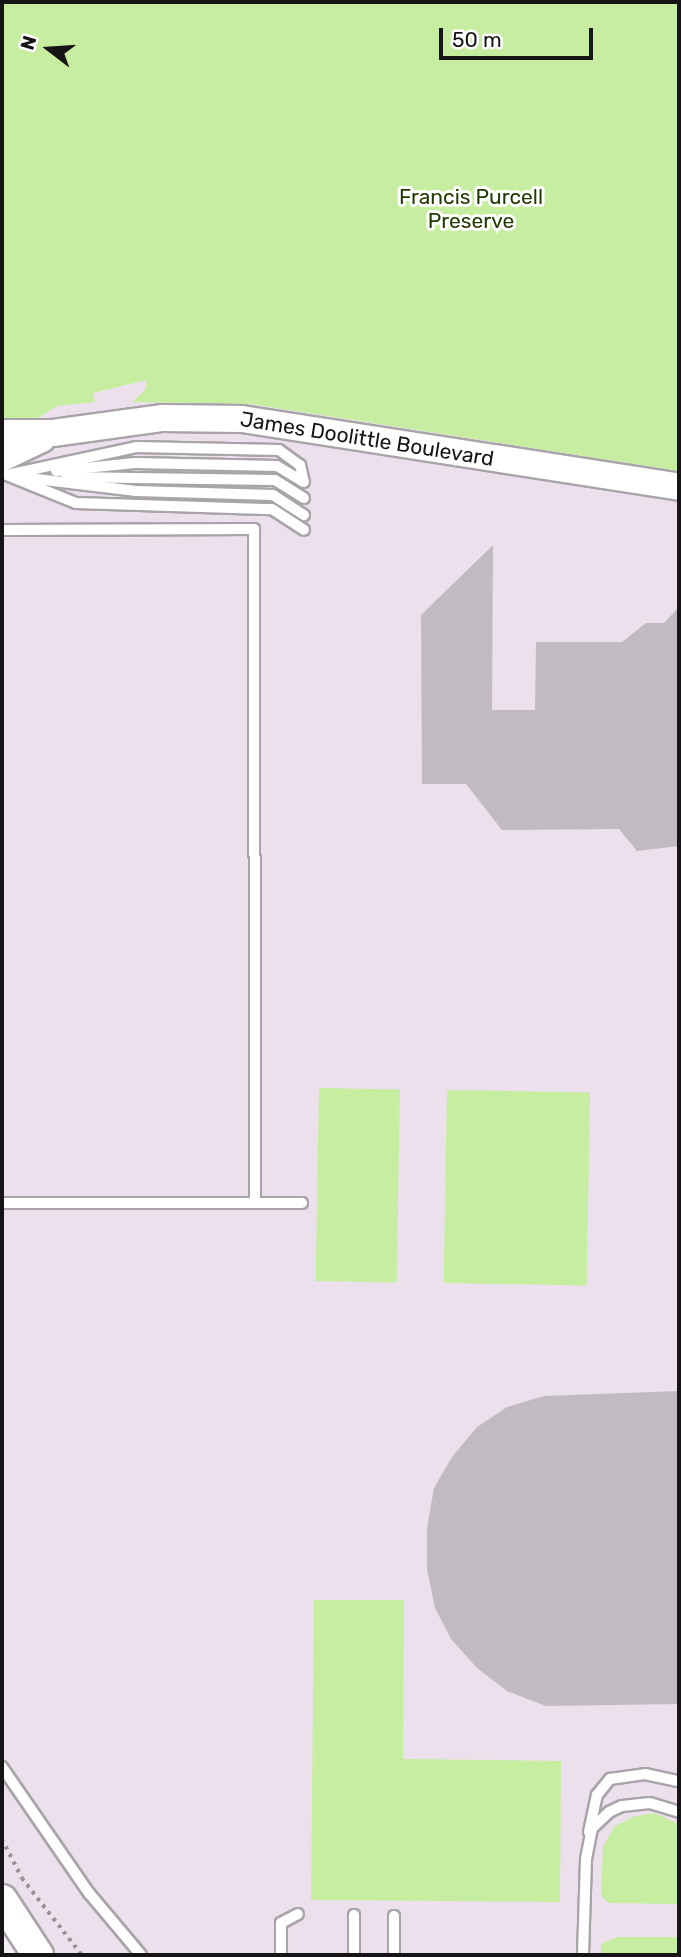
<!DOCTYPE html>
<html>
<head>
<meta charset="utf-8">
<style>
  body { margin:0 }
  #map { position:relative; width:681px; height:1957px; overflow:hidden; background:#f4eff5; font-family:Rubik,sans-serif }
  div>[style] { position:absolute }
  .built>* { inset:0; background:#ebe0ec }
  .green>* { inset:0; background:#c7eea0; transform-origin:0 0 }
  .building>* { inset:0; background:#c1bbc1 }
  .path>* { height:3.5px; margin-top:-1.75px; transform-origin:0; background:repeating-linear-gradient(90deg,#969296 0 3.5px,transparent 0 8.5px) }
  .roads { filter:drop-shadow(2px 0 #a9a4aa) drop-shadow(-2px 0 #a9a4aa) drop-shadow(0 2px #a9a4aa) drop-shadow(0 -2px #a9a4aa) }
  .service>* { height:10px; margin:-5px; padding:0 5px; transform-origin:5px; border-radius:5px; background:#fff }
  .tertiary>* { height:26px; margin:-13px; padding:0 13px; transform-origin:13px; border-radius:13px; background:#fff }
  .secondary>* { height:30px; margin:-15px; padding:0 15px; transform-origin:15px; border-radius:15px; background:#fff }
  span { translate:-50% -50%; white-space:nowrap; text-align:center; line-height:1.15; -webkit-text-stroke:6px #fff; paint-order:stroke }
  .park-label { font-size:21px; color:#223900 }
  .street-label { font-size:21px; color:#161416 }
  .frame { position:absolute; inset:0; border:4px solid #161416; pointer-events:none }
  .north { position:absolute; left:14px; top:14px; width:70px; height:70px; -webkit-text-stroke:5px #fff; paint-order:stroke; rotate:287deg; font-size:19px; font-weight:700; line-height:28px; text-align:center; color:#161416 }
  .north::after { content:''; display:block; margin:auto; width:24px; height:32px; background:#161416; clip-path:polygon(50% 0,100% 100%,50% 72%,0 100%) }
  .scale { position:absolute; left:439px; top:28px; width:154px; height:32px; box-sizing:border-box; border:4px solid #161416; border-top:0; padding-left:9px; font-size:21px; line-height:24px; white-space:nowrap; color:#161416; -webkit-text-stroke:5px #fff; paint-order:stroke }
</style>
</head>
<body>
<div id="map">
  <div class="built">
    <i style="clip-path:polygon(162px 376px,679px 458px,679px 1955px,43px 1955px,2px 1892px,2px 416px)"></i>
  </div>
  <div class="green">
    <i style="clip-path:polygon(2px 2px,679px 2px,679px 471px,250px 404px,132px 402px,145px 390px,147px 380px,93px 393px,95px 402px,57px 406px,38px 418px,2px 421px)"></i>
    <i style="left:319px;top:1088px;width:81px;height:193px;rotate:1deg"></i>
    <i style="left:447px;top:1090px;width:143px;height:193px;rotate:1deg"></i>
    <i style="clip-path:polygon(314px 1600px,404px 1600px,403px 1759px,561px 1761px,560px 1902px,311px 1900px)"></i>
    <i style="clip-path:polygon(654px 1813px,679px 1824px,679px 1904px,608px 1903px,601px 1895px,603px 1847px,614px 1827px,632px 1817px)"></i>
    <i style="clip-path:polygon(617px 1937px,679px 1937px,679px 1955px,601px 1955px,601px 1944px)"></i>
  </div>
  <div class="building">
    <i style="clip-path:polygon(493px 545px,492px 710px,535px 710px,536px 642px,622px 642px,646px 623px,664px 623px,679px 607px,679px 846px,637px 851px,619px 829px,502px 830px,466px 784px,422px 784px,421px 615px)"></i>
    <i style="clip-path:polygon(679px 1391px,679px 1704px,546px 1706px,507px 1691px,477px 1668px,451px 1639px,435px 1608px,427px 1569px,427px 1528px,434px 1488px,452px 1457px,477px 1427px,507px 1407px,544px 1396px)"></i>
  </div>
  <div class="path">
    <i style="left:2px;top:1839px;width:44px;rotate:62.9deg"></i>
    <i style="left:22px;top:1878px;width:98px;rotate:52.1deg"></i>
  </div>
  <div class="roads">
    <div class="service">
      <i style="left:56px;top:471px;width:79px;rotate:-5.8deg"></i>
      <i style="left:135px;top:463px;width:142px;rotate:1.2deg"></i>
      <i style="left:277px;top:466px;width:31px;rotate:31deg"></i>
      <i style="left:7px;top:475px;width:132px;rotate:-12.2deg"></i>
      <i style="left:136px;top:447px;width:143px;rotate:1.2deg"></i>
      <i style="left:279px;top:450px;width:26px;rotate:36deg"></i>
      <i style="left:300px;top:465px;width:17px;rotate:77deg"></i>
      <i style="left:7px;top:475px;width:74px;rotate:22.1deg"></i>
      <i style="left:76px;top:503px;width:196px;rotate:1.8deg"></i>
      <i style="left:272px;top:509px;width:38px;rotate:33deg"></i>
      <i style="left:20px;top:477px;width:117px;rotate:6.9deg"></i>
      <i style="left:136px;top:491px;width:137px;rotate:1.7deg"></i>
      <i style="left:273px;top:495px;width:37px;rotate:33deg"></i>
      <i style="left:66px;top:477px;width:209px;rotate:0.8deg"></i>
      <i style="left:275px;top:480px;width:34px;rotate:32deg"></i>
      <i style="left:2px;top:530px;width:252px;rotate:-0.2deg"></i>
      <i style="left:254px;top:529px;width:674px;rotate:89.91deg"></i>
      <i style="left:2px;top:1203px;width:300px"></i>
      <i style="left:2px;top:1767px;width:153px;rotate:55.4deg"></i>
      <i style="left:89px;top:1893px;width:81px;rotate:50deg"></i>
      <i style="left:589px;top:1832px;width:38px;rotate:-78deg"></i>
      <i style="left:597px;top:1795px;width:21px;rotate:-51deg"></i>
      <i style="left:610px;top:1779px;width:35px;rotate:-8deg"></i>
      <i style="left:645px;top:1774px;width:35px;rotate:12deg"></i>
      <i style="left:354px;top:1915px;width:40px;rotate:90deg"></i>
      <i style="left:281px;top:1955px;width:32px;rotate:-90deg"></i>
      <i style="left:281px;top:1923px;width:19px;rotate:-28deg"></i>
      <i style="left:394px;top:1955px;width:39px;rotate:-90deg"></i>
      <i style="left:583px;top:1955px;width:96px;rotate:-88.2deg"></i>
      <i style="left:586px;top:1859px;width:32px;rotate:-79deg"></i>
      <i style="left:592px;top:1828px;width:23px;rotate:-43deg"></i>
      <i style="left:609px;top:1812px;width:14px;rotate:-25deg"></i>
      <i style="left:622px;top:1806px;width:28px;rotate:-6deg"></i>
      <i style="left:650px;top:1803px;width:30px;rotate:17deg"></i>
    </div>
    <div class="tertiary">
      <i style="left:2px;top:433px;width:51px"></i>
      <i style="left:53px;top:433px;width:111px;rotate:-7.8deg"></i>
      <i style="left:163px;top:418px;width:79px;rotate:0.7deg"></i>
      <i style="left:242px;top:419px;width:442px;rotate:8.8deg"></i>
      <i style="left:2px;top:458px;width:44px;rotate:-25.4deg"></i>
    </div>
    <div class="secondary">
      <i style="left:2px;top:1900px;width:66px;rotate:56.8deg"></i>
    </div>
  </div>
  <div class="park-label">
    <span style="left:471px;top:209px">Francis Purcell<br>Preserve</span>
  </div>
  <div class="street-label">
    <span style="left:367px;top:439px;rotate:9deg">James Doolittle Boulevard</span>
  </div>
  <div class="frame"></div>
  <div class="north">N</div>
  <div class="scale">50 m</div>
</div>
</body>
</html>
